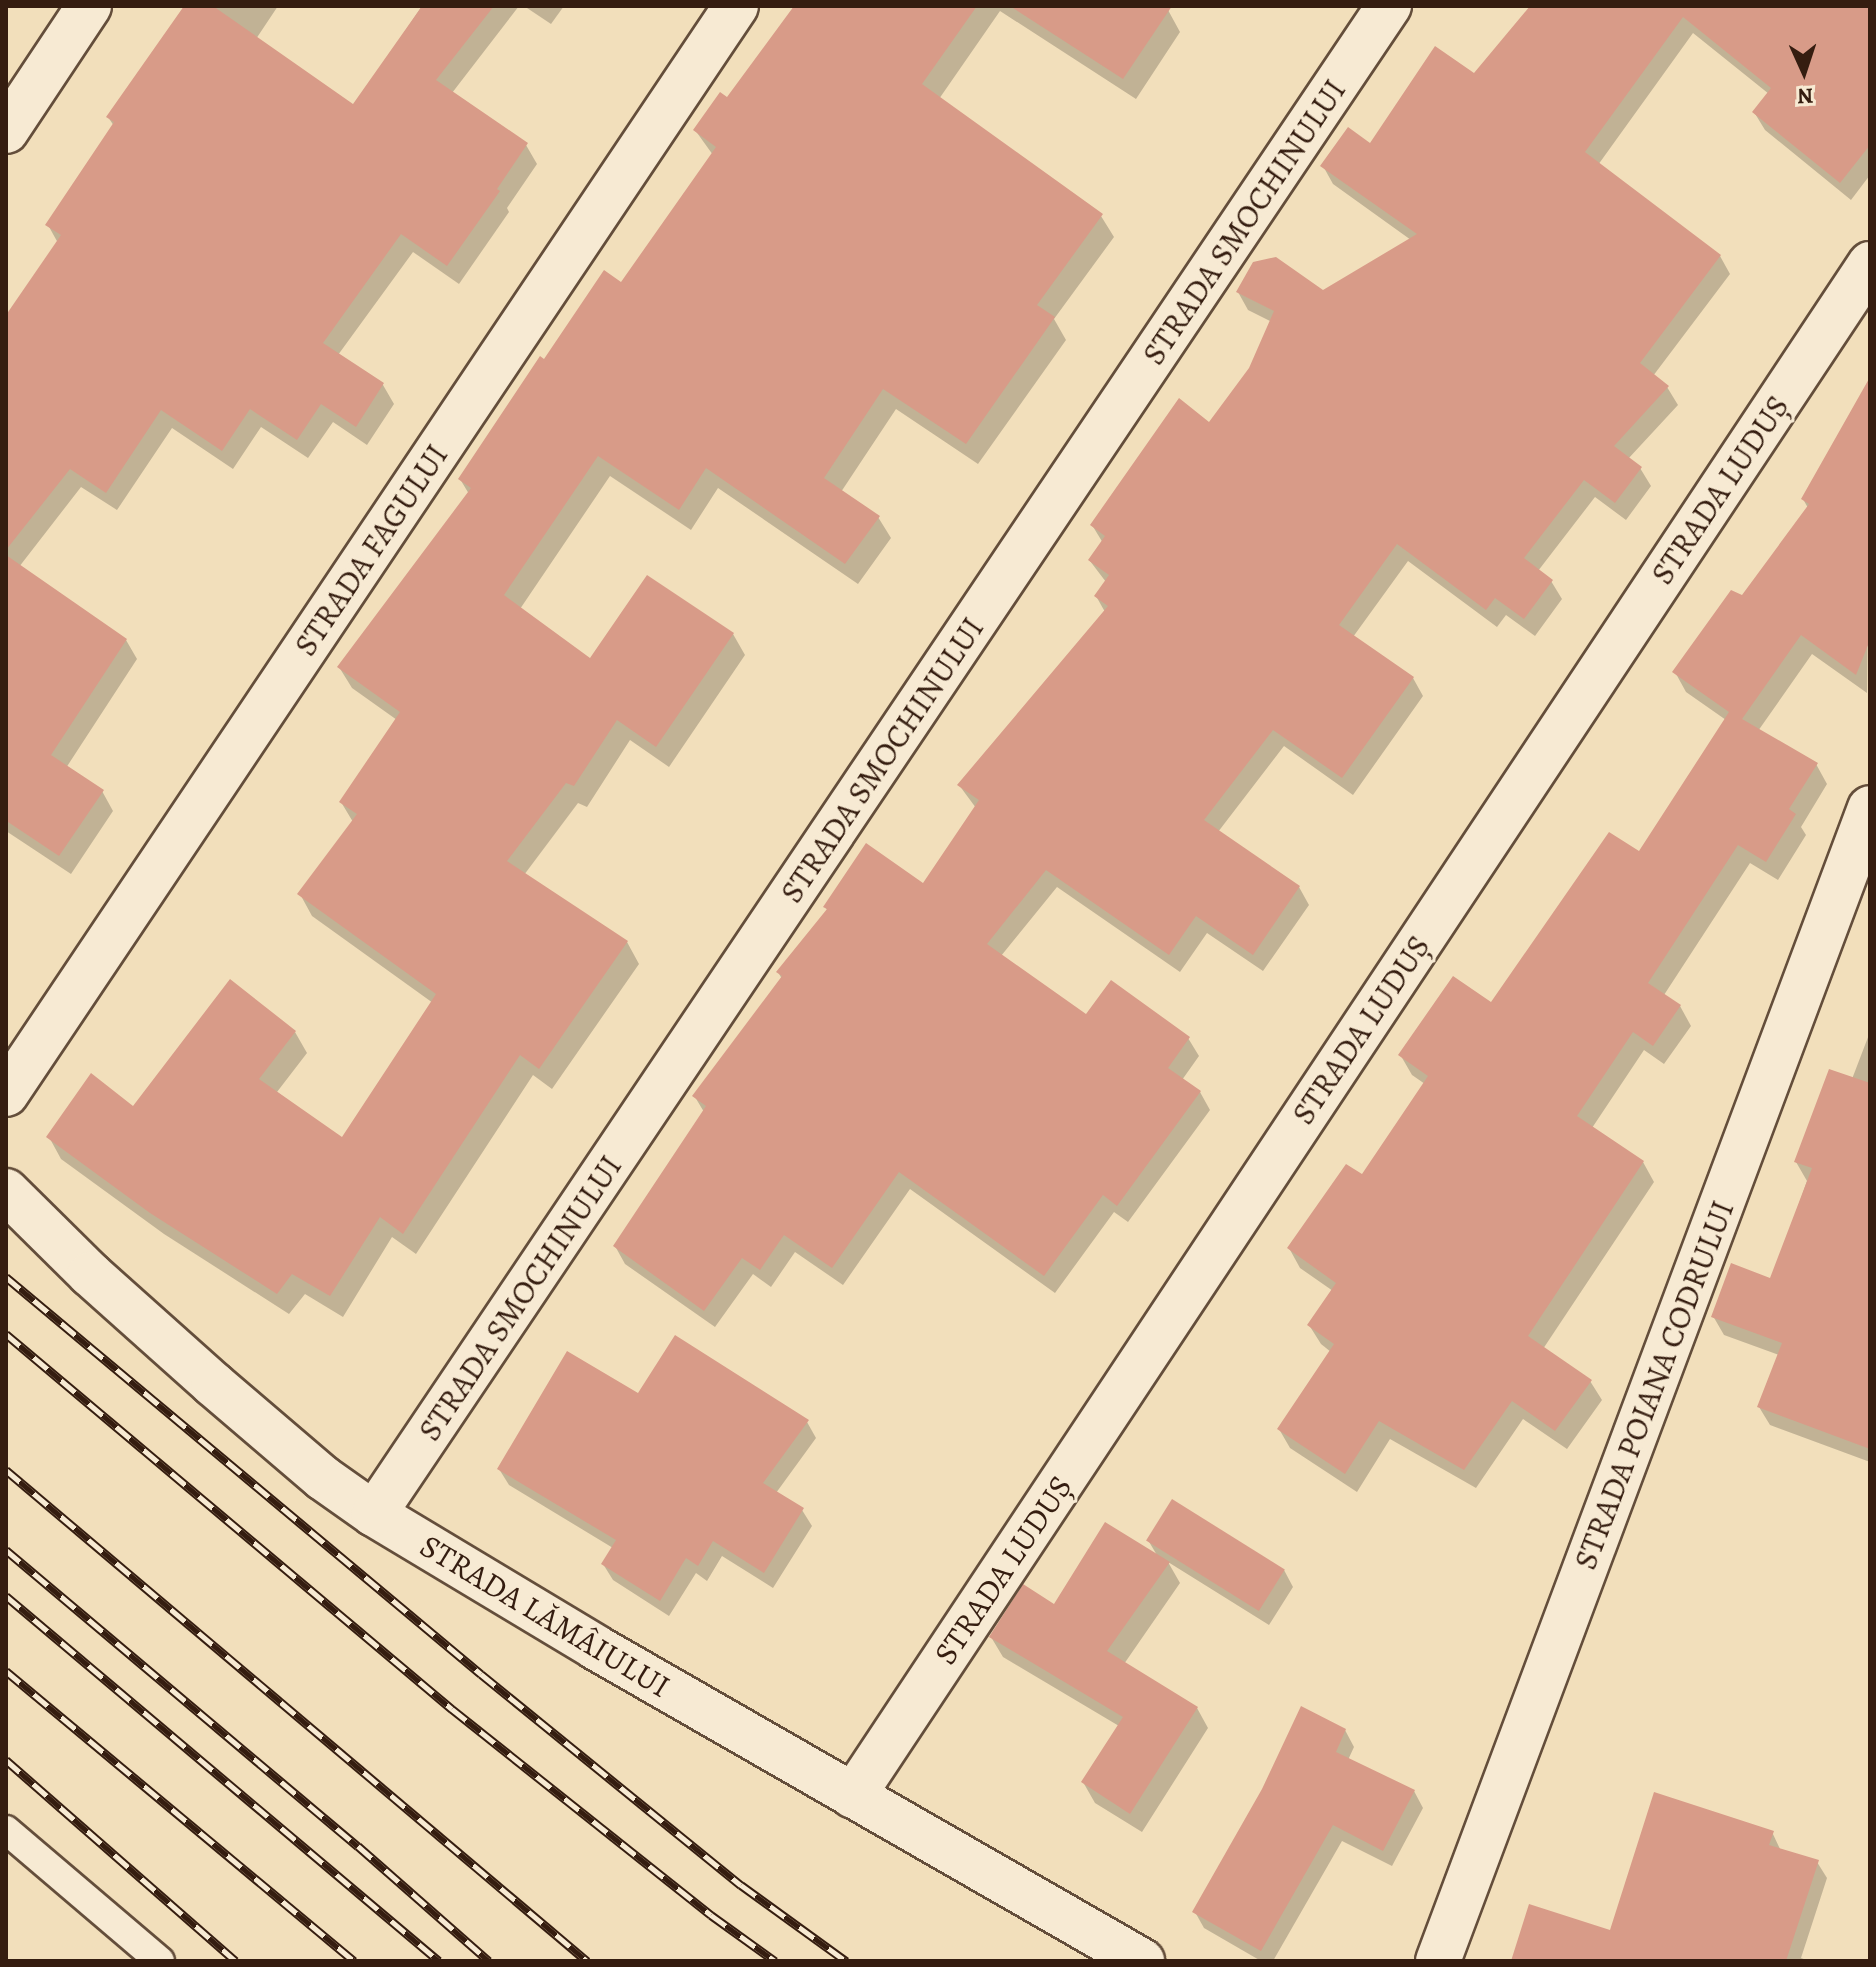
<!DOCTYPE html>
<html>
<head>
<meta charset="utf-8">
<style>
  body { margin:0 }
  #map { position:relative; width:1876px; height:1967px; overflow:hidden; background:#f2dfbb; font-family:Alegreya,serif }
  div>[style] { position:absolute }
  .shadow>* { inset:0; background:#0003 }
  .building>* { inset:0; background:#d89b88; transform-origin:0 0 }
  .roads { filter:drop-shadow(2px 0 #644e3b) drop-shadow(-2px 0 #644e3b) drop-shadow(0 2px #644e3b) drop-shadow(0 -2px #644e3b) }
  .lane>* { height:28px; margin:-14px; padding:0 14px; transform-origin:14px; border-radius:14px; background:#f7ead3 }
  .street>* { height:44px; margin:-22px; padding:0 22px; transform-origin:22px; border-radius:22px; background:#f7ead3 }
  .rail>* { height:9px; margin-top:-4.5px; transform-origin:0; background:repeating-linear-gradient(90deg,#f7ead3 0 18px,#351d10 0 36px); box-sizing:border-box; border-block:2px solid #351d10 }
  span { translate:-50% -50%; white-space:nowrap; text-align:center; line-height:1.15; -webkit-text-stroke:6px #f7ead3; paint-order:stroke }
  .street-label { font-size:32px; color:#351d10 }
  .frame { position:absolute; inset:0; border:8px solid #351d10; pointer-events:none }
  .north { position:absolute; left:1764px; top:32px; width:80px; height:80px; -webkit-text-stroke:6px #f7ead3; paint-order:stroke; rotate:177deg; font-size:22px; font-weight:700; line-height:32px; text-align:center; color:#351d10 }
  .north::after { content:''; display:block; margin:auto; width:28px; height:36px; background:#351d10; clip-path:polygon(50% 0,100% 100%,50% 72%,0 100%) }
</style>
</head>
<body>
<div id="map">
  <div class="shadow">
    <i style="clip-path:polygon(187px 6px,278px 6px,256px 39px,354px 107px,422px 6px,519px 6px,452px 93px,526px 145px,537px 164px,507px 208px,509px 212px,459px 284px,413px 252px,338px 355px,383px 385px,394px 404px,367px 445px,333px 422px,308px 458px,261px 427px,233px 469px,172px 428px,117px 510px,81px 487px,19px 567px,126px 640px,137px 659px,66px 768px,102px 791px,113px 811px,71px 874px,6px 831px,6px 319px,58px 243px,48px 225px,114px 126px,108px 117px)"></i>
    <i style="clip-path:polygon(524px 6px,564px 6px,551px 24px)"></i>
    <i style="clip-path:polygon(796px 6px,1161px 6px,1168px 10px,1180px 32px,1136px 99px,1000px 11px,939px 99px,1101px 216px,1114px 237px,1054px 319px,1066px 340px,978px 464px,896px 409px,841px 492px,878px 517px,891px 538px,858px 584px,718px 488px,691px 530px,610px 476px,520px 609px,590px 661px,733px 634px,745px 655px,669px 767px,630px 740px,587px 807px,578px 803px,524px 875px,627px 942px,639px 964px,552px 1089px,533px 1075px,416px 1254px,392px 1237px,343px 1317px,305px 1294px,289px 1314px,164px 1234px,61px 1159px,49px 1137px,133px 1109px,295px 1032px,307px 1053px,277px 1092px,342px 1140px,433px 1003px,312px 916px,300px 894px,353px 822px,341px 802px,397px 720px,352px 688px,339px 667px,469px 494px,460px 479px,544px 362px,622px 285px,713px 155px,695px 130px,727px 100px)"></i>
    <i style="clip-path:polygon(1532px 6px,1870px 6px,1870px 175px,1851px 200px,1765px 130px,1754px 112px,1769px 94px,1693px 33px,1598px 165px,1720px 256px,1730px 274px,1653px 376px,1667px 387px,1678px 405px,1628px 459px,1640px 468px,1651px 486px,1626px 520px,1595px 497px,1538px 571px,1551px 581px,1562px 599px,1535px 636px,1506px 615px,1497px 627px,1408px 561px,1353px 637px,1413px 678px,1423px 696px,1353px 795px,1284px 746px,1218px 832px,1299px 887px,1309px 905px,1263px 971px,1207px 933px,1180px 972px,1057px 887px,1001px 956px,1087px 1017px,1188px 1038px,1199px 1056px,1182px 1080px,1200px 1092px,1210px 1110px,1128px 1222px,1114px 1212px,1055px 1293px,910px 1189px,843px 1285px,795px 1252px,771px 1287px,753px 1274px,715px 1327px,625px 1264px,615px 1246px,704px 1112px,695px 1097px,782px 979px,778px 972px,828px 911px,825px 907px,924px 886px,976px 808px,959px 785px,1105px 612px,1096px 596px,1106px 582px,1090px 561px,1103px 543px,1092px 525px,1209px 425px,1251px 369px,1272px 322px,1248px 310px,1238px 292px,1322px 293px,1411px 240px,1333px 184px,1323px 166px,1371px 146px,1474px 76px)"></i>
    <i style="clip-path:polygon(1870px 428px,1867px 693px,1812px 654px,1758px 731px,1816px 764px,1827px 784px,1801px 827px,1806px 835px,1778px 880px,1750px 863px,1664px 995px,1680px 1006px,1691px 1026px,1664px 1064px,1644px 1050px,1592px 1128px,1643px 1162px,1654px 1182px,1543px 1349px,1590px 1381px,1602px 1400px,1567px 1449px,1523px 1419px,1476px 1488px,1390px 1439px,1357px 1492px,1290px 1448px,1279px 1429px,1331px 1352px,1321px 1344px,1309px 1325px,1333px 1291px,1300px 1268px,1289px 1248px,1363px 1177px,1425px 1084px,1412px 1075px,1401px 1056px,1492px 1004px,1639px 853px,1726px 720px,1686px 692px,1675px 672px,1742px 597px,1808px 508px,1803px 499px)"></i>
    <i style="clip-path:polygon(1870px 1032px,1870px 1462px,1770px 1425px,1759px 1407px,1779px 1355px,1724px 1335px,1713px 1316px,1772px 1280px,1807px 1181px,1796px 1162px,1852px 1079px)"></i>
    <i style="clip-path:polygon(639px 1396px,807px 1422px,816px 1438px,776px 1493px,802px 1510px,812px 1526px,773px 1588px,722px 1556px,707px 1581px,696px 1573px,669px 1616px,613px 1580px,603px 1564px,613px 1548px,509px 1485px,499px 1469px)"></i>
    <i style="clip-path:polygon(1148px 1540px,1284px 1570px,1293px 1587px,1269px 1625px,1168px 1562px,1180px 1583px,1124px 1664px,1197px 1708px,1208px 1728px,1142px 1832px,1095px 1803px,1083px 1782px,1119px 1726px,1003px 1657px,991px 1637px,1158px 1557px)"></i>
    <i style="clip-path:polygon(1345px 1730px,1354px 1747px,1348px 1760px,1414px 1791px,1423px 1808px,1392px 1866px,1342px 1841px,1273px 1961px,1261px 1961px,1204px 1928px,1195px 1912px)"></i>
    <i style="clip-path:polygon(1772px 1832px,1781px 1851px,1817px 1862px,1827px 1878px,1801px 1958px,1809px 1961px,1513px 1961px,1611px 1933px)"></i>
  </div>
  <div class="building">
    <i style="clip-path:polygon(184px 6px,213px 6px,353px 104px,422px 6px,494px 6px,436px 80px,528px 143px,497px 189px,500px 191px,447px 266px,401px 234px,323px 343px,384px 383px,356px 427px,321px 404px,297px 440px,250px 409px,222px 451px,161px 410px,106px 493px,70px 469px,6px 550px,6px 315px,61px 235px,45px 225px,114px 122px,106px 117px)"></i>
    <i style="clip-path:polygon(794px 6px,977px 6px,922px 84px,1103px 214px,1037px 305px,1055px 317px,966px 444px,883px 389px,824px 478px,880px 516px,845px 564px,706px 468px,679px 510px,598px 456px,504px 595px,590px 658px,647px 575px,734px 633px,656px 747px,617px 720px,574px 786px,566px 783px,507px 861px,628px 941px,539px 1069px,520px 1055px,403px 1234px,380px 1217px,330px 1296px,292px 1274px,277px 1294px,150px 1213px,46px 1137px,91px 1073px,133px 1106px,230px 979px,296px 1031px,259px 1079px,342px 1137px,436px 994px,297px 894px,357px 814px,339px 802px,400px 712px,337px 667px,471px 488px,458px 479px,540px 356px,544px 359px,604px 270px,621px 282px,716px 147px,693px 130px,720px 92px,727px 97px)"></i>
    <i style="clip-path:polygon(1010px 6px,1172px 6px,1123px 79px)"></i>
    <i style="clip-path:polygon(1530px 6px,1870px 6px,1870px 145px,1840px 183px,1752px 112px,1771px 88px,1683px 17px,1585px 152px,1721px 255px,1640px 363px,1669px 386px,1614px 446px,1642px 467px,1615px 503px,1584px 480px,1524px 558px,1553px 580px,1524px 619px,1495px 598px,1486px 610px,1397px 544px,1339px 625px,1414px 677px,1342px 778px,1273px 730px,1204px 820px,1300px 886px,1253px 955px,1196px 916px,1169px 955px,1046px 870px,987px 944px,1086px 1014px,1111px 980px,1190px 1037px,1168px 1068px,1201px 1091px,1117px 1206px,1103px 1195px,1044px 1276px,899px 1172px,832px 1268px,784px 1235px,760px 1270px,742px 1258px,704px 1311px,613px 1246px,706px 1106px,692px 1096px,782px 976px,776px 972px,827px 909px,823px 907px,866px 843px,923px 883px,979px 800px,957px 785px,1108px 606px,1094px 596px,1109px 575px,1088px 560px,1105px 536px,1090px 525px,1179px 398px,1209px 422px,1249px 368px,1274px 311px,1236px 292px,1253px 262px,1276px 257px,1323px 290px,1417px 234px,1320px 166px,1348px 127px,1370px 143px,1435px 46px,1474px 73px)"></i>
    <i style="clip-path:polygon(1870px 377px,1870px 640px,1856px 675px,1801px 635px,1742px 719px,1818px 763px,1789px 809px,1796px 814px,1766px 862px,1738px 845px,1648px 983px,1681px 1005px,1653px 1046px,1633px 1032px,1577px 1116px,1644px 1161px,1528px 1336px,1592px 1380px,1555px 1431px,1512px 1401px,1464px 1470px,1379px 1421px,1345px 1474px,1277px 1429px,1334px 1344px,1307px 1325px,1336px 1283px,1287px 1248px,1346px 1164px,1362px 1174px,1428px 1076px,1398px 1055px,1453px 976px,1491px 1002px,1609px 832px,1639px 851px,1729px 712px,1672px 672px,1731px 590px,1742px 595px,1809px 504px,1801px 499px)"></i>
    <i style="clip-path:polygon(6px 555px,127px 639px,51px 755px,104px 790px,59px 856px,8px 822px,6px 824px)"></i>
    <i style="clip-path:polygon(1829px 1069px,1870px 1083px,1870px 1449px,1757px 1407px,1782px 1343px,1711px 1317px,1731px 1263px,1770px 1278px,1812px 1168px,1794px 1162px)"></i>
    <i style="clip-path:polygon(675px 1335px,809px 1420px,763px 1483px,804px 1508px,764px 1573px,713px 1541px,698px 1566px,686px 1558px,660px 1601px,601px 1564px,616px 1540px,497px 1469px,567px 1351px,638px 1393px)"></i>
    <i style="left:1172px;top:1499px;width:133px;height:49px;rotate:32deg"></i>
    <i style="clip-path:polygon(1105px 1522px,1170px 1562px,1107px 1651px,1198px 1707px,1130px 1814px,1081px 1782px,1123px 1717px,989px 1637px,1023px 1584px,1054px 1604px)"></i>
    <i style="clip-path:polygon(1301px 1706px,1346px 1729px,1336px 1752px,1415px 1790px,1383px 1851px,1333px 1825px,1261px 1951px,1192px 1912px,1262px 1789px)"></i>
    <i style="clip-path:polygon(1654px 1792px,1774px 1831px,1769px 1845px,1819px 1860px,1786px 1961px,1511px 1961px,1529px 1904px,1610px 1930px)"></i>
  </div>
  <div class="roads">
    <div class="lane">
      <i style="left:6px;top:1830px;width:202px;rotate:40.4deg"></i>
    </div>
    <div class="street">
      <i style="left:6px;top:131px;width:150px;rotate:-56.4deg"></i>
      <i style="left:6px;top:1094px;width:1310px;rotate:-56.14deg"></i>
      <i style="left:6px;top:1191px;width:118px;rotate:44.7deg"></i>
      <i style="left:90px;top:1274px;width:165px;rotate:41.8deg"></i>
      <i style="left:213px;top:1384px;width:145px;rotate:40.5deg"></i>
      <i style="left:323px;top:1478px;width:62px;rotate:35.2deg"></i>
      <i style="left:374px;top:1514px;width:258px;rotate:31deg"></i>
      <i style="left:595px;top:1647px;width:631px;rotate:29.86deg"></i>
      <i style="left:374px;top:1514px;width:1818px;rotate:-56.06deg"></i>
      <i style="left:853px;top:1796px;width:1839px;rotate:-56.42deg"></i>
      <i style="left:1438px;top:1961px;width:1231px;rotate:-69.46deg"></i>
    </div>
  </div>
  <div class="rail">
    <i style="left:6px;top:1277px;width:619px;rotate:39.89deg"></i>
    <i style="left:481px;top:1674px;width:335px;rotate:39.1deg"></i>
    <i style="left:741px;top:1885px;width:130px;rotate:35.9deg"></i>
    <i style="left:6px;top:1334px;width:583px;rotate:40.06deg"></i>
    <i style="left:452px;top:1709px;width:331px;rotate:38.5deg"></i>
    <i style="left:711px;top:1915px;width:79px;rotate:35.7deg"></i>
    <i style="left:6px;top:1470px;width:761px;rotate:40.2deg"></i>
    <i style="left:6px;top:1550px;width:460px;rotate:40.1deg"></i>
    <i style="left:358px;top:1846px;width:174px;rotate:41.3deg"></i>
    <i style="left:6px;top:1596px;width:566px;rotate:40.13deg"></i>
    <i style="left:6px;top:1671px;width:453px;rotate:39.8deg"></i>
    <i style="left:6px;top:1760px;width:305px;rotate:41.2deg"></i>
  </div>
  <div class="street-label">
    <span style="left:1244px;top:222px;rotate:-56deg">STRADA SMOCHINULUI</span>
    <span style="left:1720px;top:490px;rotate:-56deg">STRADA LUDUȘ</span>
    <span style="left:371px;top:550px;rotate:-56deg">STRADA FAGULUI</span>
    <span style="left:882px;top:760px;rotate:-56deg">STRADA SMOCHINULUI</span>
    <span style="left:1361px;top:1030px;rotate:-56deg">STRADA LUDUȘ</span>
    <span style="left:520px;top:1298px;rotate:-56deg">STRADA SMOCHINULUI</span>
    <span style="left:1654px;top:1385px;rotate:-69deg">STRADA POIANA CODRULUI</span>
    <span style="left:1003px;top:1570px;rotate:-56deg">STRADA LUDUȘ</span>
    <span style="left:545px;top:1616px;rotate:31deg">STRADA LĂMÂIULUI</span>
  </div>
  <div class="frame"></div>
  <div class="north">N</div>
</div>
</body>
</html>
